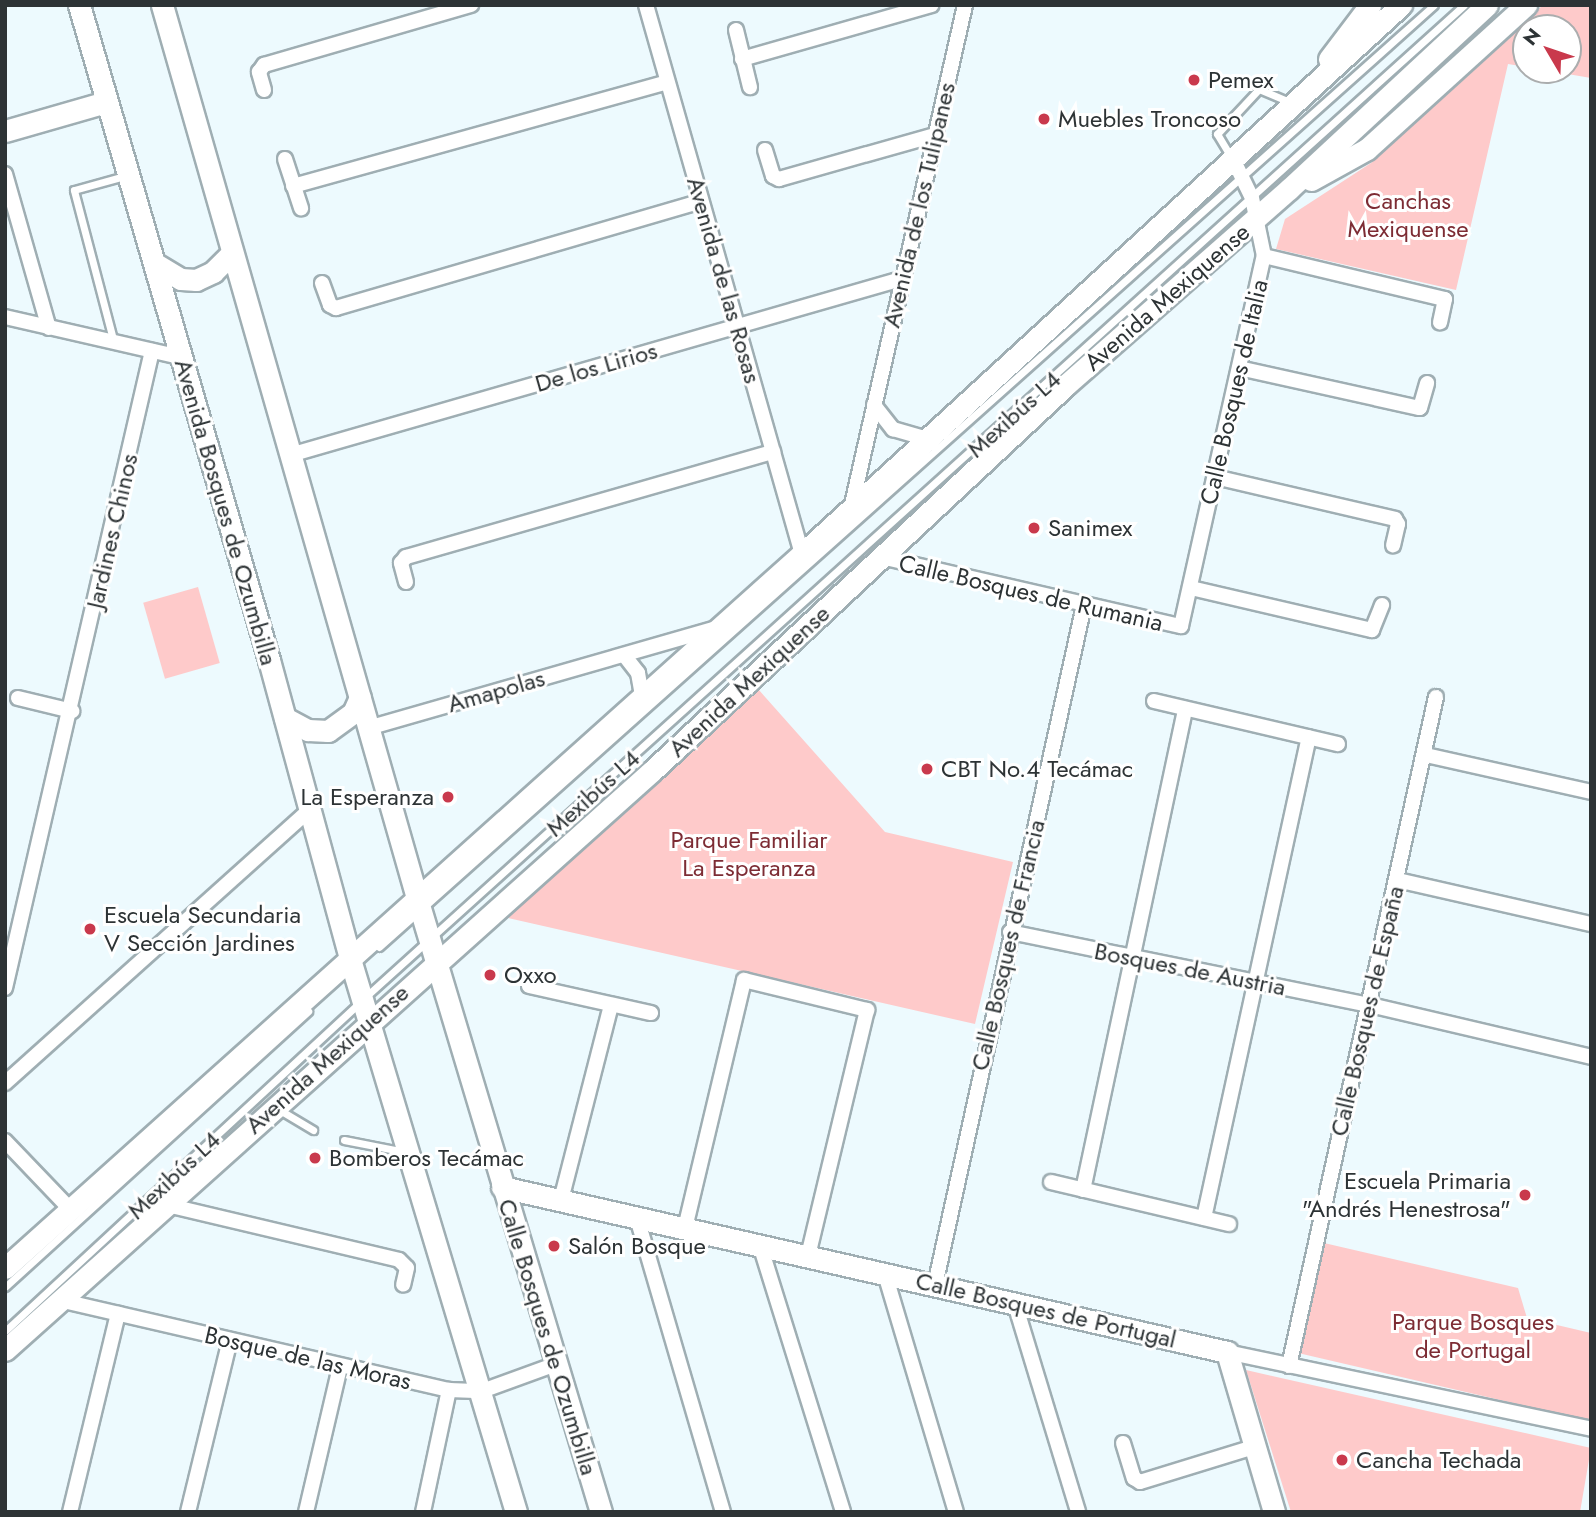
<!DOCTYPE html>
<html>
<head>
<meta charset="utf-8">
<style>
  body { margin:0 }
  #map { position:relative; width:1596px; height:1517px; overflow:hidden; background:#edfafe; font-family:Jost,sans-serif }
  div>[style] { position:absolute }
  .green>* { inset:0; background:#fecaca; transform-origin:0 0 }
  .roads { filter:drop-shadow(2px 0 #9faeb3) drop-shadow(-2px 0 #9faeb3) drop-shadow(0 2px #9faeb3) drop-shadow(0 -2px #9faeb3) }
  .lane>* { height:7px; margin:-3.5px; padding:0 3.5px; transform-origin:3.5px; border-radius:3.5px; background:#fff }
  .street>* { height:14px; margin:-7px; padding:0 7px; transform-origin:7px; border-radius:7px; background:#fff }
  .secondary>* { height:21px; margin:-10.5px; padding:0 10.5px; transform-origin:10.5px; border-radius:10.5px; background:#fff }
  .dots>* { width:19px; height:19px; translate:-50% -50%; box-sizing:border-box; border:4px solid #fff; border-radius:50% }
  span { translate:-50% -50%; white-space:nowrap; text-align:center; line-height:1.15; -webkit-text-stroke:6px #fff; paint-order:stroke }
  .poi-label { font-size:24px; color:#2d3335 }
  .left { translate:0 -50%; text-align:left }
  .right { translate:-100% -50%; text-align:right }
  .park-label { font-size:24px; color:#7d2c34 }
  .street-label { font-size:24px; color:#2d3335 }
  .frame { position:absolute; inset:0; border:7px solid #2d3335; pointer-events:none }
  .north { position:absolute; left:1512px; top:14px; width:70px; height:70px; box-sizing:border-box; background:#fff; border:2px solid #abadae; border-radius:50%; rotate:309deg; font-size:19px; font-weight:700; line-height:28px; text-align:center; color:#2d3335 }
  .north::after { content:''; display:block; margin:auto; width:24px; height:32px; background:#c9394c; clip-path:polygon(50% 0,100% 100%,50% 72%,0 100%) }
</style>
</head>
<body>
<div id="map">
  <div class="green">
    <i style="clip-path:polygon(1543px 5px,1591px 5px,1591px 78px,1544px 70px,1568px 70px,1568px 28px,1526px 28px,1526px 67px,1508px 64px,1456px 290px,1276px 249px,1285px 219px,1371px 163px)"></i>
    <i style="left:198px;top:587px;width:79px;height:57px;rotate:74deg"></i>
    <i style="clip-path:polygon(759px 690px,885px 832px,1013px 862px,975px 1024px,504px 917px)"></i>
    <i style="clip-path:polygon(1324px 1243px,1518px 1288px,1527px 1318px,1591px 1333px,1591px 1421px,1298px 1353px)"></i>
    <i style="clip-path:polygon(1246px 1370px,1591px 1448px,1580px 1512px,1291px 1512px)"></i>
  </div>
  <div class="roads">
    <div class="lane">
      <i style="left:1231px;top:157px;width:27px;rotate:-121deg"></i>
      <i style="left:1217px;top:134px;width:62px;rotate:-47deg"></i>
      <i style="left:1259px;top:89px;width:33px;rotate:23deg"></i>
      <i style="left:114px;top:343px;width:158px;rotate:-104.7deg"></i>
      <i style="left:74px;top:190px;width:53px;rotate:-15.4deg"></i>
      <i style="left:379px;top:947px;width:1414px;rotate:-41.76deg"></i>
      <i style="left:278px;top:1109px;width:41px;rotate:31deg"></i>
      <i style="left:344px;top:1140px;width:62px;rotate:11.1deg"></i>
      <i style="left:5px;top:1287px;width:410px;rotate:-42.3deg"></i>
      <i style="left:5px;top:1331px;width:487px;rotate:-42.8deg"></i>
      <i style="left:362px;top:1000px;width:1485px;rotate:-42.08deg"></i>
    </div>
    <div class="street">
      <i style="left:646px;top:5px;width:571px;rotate:74.14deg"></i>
      <i style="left:736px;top:30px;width:59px;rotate:76.2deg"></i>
      <i style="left:742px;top:59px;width:197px;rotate:-15.9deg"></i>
      <i style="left:264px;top:90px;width:19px;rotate:-106deg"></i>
      <i style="left:259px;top:72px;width:9px;rotate:-54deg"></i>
      <i style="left:264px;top:65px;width:216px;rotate:-16.2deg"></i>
      <i style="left:765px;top:150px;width:27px;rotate:73deg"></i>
      <i style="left:773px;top:176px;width:7px;rotate:27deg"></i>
      <i style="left:779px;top:179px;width:162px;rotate:-15.8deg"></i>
      <i style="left:285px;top:159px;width:52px;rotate:71.9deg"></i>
      <i style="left:5px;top:174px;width:160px;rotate:74.1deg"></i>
      <i style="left:293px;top:186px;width:388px;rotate:-15.5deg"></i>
      <i style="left:1264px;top:256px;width:186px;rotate:13.4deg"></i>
      <i style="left:1445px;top:299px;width:24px;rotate:102deg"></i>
      <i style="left:322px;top:283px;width:23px;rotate:70deg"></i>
      <i style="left:330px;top:305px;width:7px;rotate:27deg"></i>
      <i style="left:336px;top:308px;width:380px;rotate:-16.3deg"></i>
      <i style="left:5px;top:317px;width:180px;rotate:12.9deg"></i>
      <i style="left:1239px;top:368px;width:185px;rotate:12.5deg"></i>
      <i style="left:1420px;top:408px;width:26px;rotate:-74deg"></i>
      <i style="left:874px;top:405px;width:31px;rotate:52deg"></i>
      <i style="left:893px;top:429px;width:37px;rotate:16deg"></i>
      <i style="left:290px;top:455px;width:636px;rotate:-16.07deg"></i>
      <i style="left:1215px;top:477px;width:185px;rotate:13.1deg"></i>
      <i style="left:1395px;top:519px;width:6px;rotate:59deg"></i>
      <i style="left:1398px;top:524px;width:22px;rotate:103deg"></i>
      <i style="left:851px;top:509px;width:517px;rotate:-77.25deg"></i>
      <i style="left:881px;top:557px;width:308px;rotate:13deg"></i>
      <i style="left:1181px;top:626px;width:379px;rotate:-77.4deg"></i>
      <i style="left:1264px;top:256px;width:59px;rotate:-101.7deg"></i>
      <i style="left:1252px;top:198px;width:41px;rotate:-115.9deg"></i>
      <i style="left:406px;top:582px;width:20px;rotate:-105deg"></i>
      <i style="left:401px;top:563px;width:8px;rotate:-50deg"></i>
      <i style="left:406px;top:557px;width:382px;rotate:-16deg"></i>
      <i style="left:1191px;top:588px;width:186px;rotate:13.1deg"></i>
      <i style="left:1372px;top:630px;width:27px;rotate:-68deg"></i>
      <i style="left:624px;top:655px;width:23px;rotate:52deg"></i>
      <i style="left:638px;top:673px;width:23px;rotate:80deg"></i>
      <i style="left:18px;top:698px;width:56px;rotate:13.5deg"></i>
      <i style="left:1154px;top:701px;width:189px;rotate:13.2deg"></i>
      <i style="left:368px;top:728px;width:359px;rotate:-16deg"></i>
      <i style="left:1426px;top:755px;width:169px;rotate:12.6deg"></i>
      <i style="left:1397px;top:880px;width:199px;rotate:12.8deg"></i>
      <i style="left:1010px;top:932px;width:367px;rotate:11.5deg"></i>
      <i style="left:1370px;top:1005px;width:227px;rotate:13.2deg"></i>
      <i style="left:529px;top:986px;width:125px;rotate:12.5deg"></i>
      <i style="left:5px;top:988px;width:654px;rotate:-77.01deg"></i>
      <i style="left:5px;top:1083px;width:409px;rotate:-41.9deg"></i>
      <i style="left:5px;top:1141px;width:95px;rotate:46.3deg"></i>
      <i style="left:1051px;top:1182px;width:183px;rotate:13.3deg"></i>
      <i style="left:1083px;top:1190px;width:492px;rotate:-78deg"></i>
      <i style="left:561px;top:1200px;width:201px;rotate:-75.6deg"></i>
      <i style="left:167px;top:1205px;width:238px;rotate:13.3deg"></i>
      <i style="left:399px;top:1260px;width:11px;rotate:45deg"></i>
      <i style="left:407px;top:1268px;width:17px;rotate:103deg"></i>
      <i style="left:637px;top:1218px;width:306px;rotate:73.7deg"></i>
      <i style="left:1204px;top:1218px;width:492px;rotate:-77.7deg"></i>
      <i style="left:685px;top:1228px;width:255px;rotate:-76.6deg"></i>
      <i style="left:744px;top:980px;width:127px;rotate:13.7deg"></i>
      <i style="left:867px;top:1010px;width:253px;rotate:103.5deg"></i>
      <i style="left:760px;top:1245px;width:280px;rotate:72.7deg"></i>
      <i style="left:885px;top:1274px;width:248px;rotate:73.4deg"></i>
      <i style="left:935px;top:1285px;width:696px;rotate:-77.64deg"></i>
      <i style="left:59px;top:1300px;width:400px;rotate:13deg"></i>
      <i style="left:449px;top:1390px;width:33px;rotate:2deg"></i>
      <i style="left:482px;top:1391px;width:79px;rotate:-20deg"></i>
      <i style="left:1015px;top:1304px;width:217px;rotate:73.1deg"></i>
      <i style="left:1227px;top:1352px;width:372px;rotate:11.9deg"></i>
      <i style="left:1289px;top:1366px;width:685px;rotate:-77.61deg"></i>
      <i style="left:1123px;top:1443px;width:37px;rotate:73deg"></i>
      <i style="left:1134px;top:1478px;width:7px;rotate:34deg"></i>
      <i style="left:1140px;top:1482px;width:119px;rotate:-17.1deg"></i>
      <i style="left:70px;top:1512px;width:204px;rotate:-76.4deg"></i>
      <i style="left:188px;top:1512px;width:177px;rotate:-76.3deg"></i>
      <i style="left:306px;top:1512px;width:149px;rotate:-76.8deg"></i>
      <i style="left:423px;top:1512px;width:125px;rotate:-78deg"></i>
    </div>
    <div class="secondary">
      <i style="left:79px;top:5px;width:682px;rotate:73.82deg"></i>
      <i style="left:269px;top:660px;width:310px;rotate:74.8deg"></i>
      <i style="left:350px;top:959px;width:577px;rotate:73.29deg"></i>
      <i style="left:162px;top:5px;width:929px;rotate:74.06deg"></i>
      <i style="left:417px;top:898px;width:641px;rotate:73.32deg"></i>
      <i style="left:1329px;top:59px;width:68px;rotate:-52.8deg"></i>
      <i style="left:5px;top:131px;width:105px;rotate:-16deg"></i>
      <i style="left:1311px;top:180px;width:64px;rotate:-29deg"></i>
      <i style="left:1367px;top:149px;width:215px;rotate:-42.2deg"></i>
      <i style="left:154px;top:263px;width:31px;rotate:31deg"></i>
      <i style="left:181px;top:279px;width:15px;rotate:4deg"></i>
      <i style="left:196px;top:280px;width:19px;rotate:-25deg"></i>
      <i style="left:213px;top:272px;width:25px;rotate:-45deg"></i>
      <i style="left:285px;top:718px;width:26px;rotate:28deg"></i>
      <i style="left:308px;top:730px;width:20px;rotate:3deg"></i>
      <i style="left:328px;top:731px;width:31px;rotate:-36deg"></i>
      <i style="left:353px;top:713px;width:17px;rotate:-66deg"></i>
      <i style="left:502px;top:1187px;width:744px;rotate:12.82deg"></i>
      <i style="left:1227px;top:1352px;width:167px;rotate:73.6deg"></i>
      <i style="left:5px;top:1268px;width:1070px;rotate:-41.86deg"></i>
      <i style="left:802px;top:554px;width:813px;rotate:-42.51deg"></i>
      <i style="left:5px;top:1350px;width:868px;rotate:-41.83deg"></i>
      <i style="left:652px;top:771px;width:567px;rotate:-43deg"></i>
      <i style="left:1067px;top:384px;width:295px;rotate:-41.3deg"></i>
      <i style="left:1289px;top:189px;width:270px;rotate:-42.9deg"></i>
    </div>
  </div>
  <div class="dots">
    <i style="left:1194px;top:80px;background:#c9394c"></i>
    <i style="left:1044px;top:119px;background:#c9394c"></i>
    <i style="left:1034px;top:528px;background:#c9394c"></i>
    <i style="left:927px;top:769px;background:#c9394c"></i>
    <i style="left:448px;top:797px;background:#c9394c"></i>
    <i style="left:90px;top:929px;background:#c9394c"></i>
    <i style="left:490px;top:975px;background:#c9394c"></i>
    <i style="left:315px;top:1158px;background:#c9394c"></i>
    <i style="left:1525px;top:1195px;background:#c9394c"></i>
    <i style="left:554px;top:1246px;background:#c9394c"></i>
    <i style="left:1342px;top:1460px;background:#c9394c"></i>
  </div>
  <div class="poi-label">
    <span class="left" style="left:1208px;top:80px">Pemex</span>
    <span class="left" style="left:1058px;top:119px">Muebles Troncoso</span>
    <span class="left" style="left:1048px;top:528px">Sanimex</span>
    <span class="left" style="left:941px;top:769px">CBT No.4 Tecámac</span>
    <span class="right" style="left:434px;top:797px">La Esperanza</span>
    <span class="left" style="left:104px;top:929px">Escuela Secundaria<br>V Sección Jardines</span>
    <span class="left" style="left:504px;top:975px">Oxxo</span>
    <span class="left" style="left:329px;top:1158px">Bomberos Tecámac</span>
    <span class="right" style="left:1511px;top:1195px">Escuela Primaria<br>"Andrés Henestrosa"</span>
    <span class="left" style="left:568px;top:1246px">Salón Bosque</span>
    <span class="left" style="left:1356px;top:1460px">Cancha Techada</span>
  </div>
  <div class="park-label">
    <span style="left:1408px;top:215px">Canchas<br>Mexiquense</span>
    <span style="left:749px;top:854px">Parque Familiar<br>La Esperanza</span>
    <span style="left:1473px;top:1336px">Parque Bosques<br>de Portugal</span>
  </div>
  <div class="street-label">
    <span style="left:919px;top:205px;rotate:-77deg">Avenida de los Tulipanes</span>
    <span style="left:724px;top:280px;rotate:74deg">Avenida de las Rosas</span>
    <span style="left:1167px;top:297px;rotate:-41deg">Avenida Mexiquense</span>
    <span style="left:596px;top:367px;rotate:-16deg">De los Lirios</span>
    <span style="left:1234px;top:392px;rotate:-77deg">Calle Bosques de Italia</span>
    <span style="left:1014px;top:414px;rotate:-42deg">Mexibús L4</span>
    <span style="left:226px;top:512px;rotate:74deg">Avenida Bosques de Ozumbilla</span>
    <span style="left:112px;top:531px;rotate:-77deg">Jardines Chinos</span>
    <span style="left:1031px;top:593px;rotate:13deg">Calle Bosques de Rumania</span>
    <span style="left:749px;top:681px;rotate:-43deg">Avenida Mexiquense</span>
    <span style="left:496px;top:691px;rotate:-16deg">Amapolas</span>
    <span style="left:593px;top:793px;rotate:-42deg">Mexibús L4</span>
    <span style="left:1008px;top:945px;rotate:-77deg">Calle Bosques de Francia</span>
    <span style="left:1190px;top:969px;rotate:11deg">Bosques de Austria</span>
    <span style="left:1367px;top:1011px;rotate:-77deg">Calle Bosques de España</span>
    <span style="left:327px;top:1059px;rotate:-42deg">Avenida Mexiquense</span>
    <span style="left:174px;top:1175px;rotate:-43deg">Mexibús L4</span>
    <span style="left:1046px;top:1310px;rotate:13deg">Calle Bosques de Portugal</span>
    <span style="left:548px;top:1337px;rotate:73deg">Calle Bosques de Ozumbilla</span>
    <span style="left:308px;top:1358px;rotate:13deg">Bosque de las Moras</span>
  </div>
  <div class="frame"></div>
  <div class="north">N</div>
</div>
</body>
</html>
